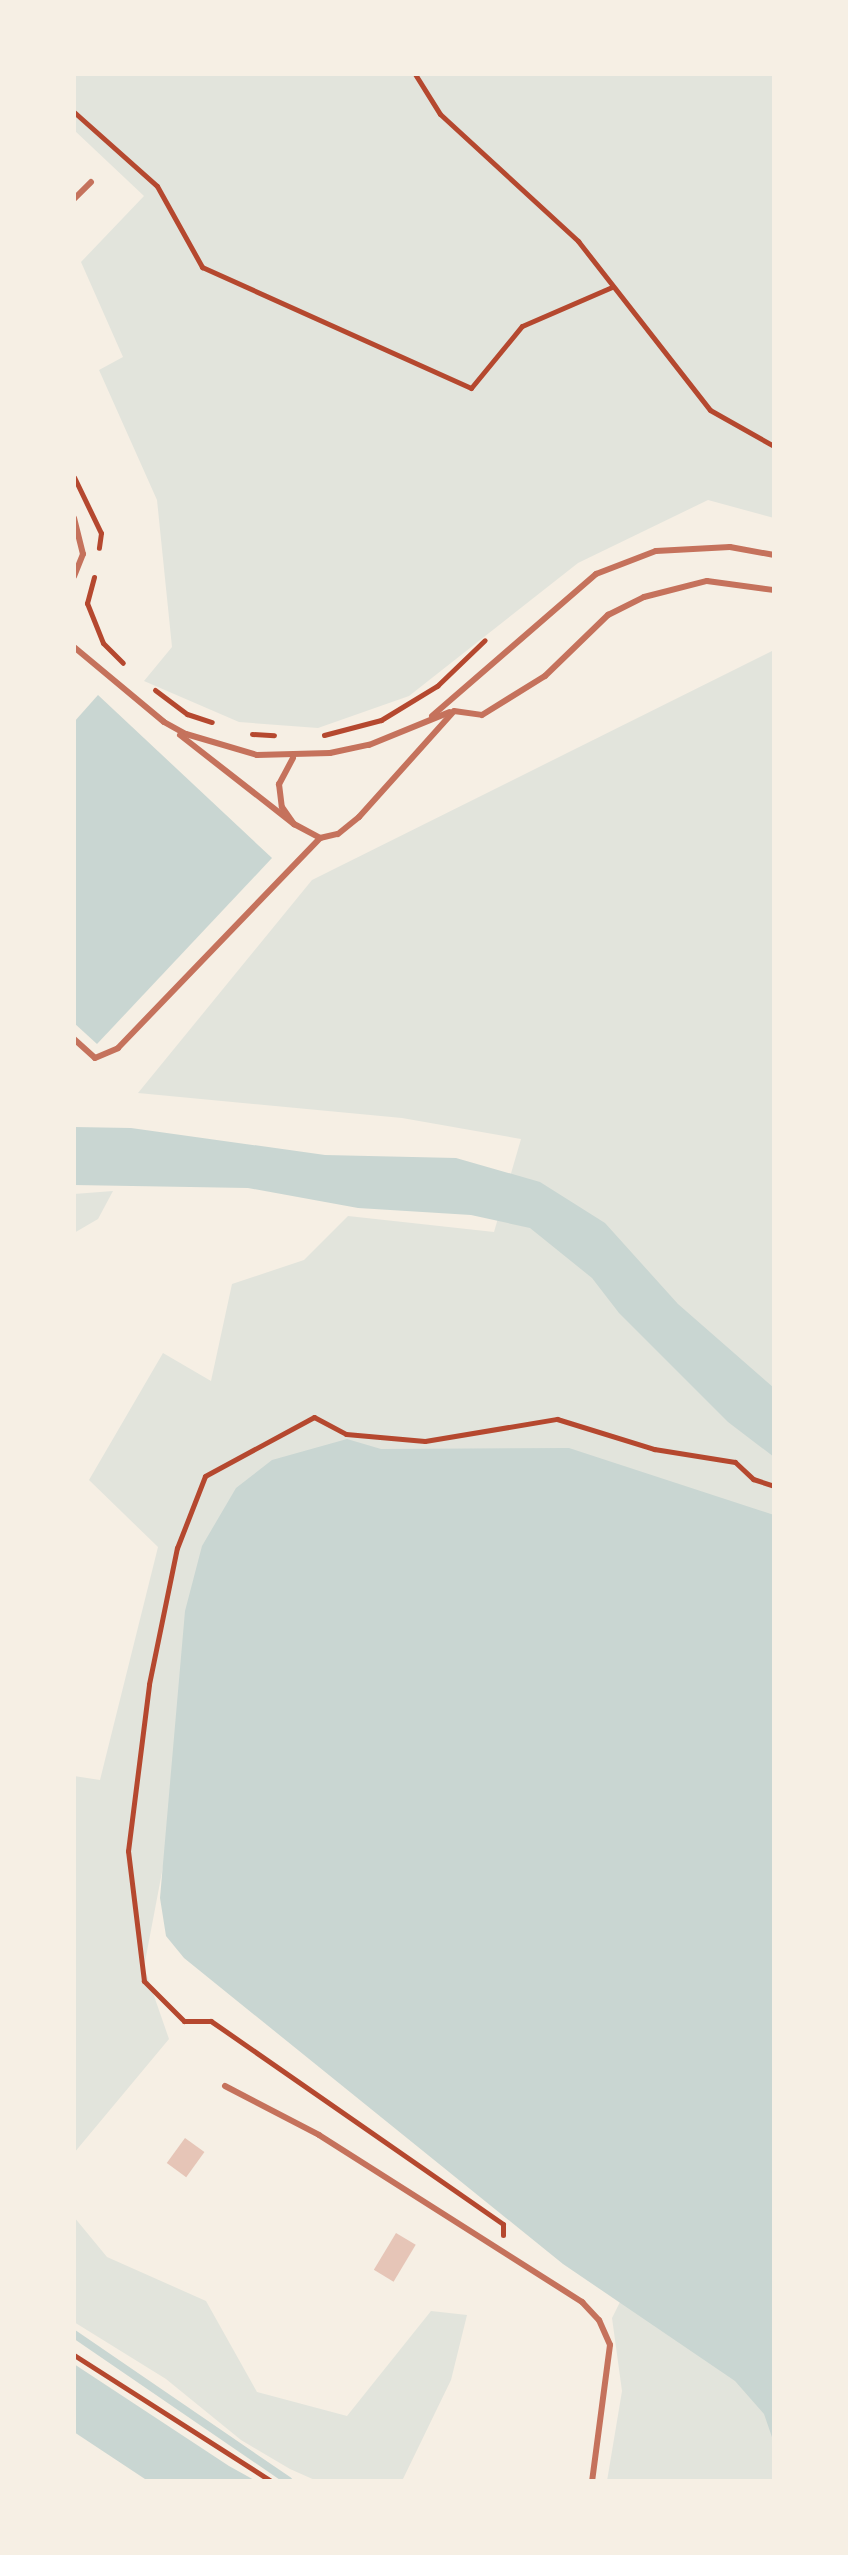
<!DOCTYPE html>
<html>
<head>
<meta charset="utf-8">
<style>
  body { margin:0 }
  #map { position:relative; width:848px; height:2555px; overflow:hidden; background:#f6efe4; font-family:Poppins,sans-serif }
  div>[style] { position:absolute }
  .green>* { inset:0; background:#e2e4dc }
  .water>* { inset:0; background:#c9d6d2 }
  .stream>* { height:8px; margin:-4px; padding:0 4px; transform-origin:4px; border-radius:4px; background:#c9d6d2 }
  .building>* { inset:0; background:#e6c5b7; transform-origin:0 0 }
  .path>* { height:5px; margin:-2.5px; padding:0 2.5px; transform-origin:2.5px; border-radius:2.5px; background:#b5482f }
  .service>* { height:6px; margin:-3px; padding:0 3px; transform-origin:3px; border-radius:3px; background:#c5725c }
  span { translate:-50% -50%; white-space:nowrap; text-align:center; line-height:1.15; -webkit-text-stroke:7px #f6efe4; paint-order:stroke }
  .frame { position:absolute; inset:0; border:76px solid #f6efe4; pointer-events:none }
</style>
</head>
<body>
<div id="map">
  <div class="green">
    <i style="clip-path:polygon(74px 74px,774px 74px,774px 518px,708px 500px,578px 563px,409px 696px,318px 728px,239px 722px,144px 681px,172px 647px,157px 500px,99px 370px,123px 357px,81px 262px,144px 196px,74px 130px)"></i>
    <i style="clip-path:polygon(774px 650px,774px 1534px,230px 1514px,144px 1967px,169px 2039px,74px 2153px,74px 1776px,100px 1780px,158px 1547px,89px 1480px,163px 1353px,211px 1381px,232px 1284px,304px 1260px,348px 1216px,494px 1232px,521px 1139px,402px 1118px,138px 1093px,312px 880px)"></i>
    <i style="clip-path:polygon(113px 1191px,98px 1219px,74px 1233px,74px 1194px)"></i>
    <i style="clip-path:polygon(74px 2217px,107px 2257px,206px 2301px,257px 2392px,347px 2416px,431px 2311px,467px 2315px,451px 2380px,402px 2481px,317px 2481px,290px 2469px,241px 2440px,166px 2379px,74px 2322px)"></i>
    <i style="clip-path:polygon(632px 2278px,774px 2393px,773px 2481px,607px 2481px,622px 2391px,612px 2318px)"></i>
  </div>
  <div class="water">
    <i style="clip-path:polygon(98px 695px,272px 858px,97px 1044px,74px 1023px,74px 722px)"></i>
    <i style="clip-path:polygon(74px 1127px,131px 1128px,325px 1155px,456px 1158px,540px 1182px,605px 1223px,678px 1304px,774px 1388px,774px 1457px,728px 1422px,619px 1313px,592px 1278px,530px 1228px,471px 1215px,358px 1208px,248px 1188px,74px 1185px)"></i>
    <i style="clip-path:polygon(347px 1439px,381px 1449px,569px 1448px,774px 1515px,774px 2443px,764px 2414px,735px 2381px,563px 2264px,184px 1958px,166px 1936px,160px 1898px,185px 1611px,202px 1546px,236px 1488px,272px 1460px)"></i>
    <i style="clip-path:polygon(74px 2364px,229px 2466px,256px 2481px,148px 2481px,74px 2432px)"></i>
  </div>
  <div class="stream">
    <i style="left:74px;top:2334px;width:260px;rotate:34.4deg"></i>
  </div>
  <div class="building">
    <i style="left:185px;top:2138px;width:24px;height:31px;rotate:36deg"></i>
    <i style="left:396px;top:2233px;width:23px;height:43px;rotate:31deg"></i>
  </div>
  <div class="path">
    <i style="left:415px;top:74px;width:47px;rotate:58deg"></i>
    <i style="left:440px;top:114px;width:188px;rotate:42.6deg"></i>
    <i style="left:578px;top:241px;width:214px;rotate:52deg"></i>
    <i style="left:710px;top:410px;width:73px;rotate:29.4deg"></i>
    <i style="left:74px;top:112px;width:111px;rotate:41.7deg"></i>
    <i style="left:157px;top:186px;width:93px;rotate:60.9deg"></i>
    <i style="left:202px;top:267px;width:295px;rotate:24.2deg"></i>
    <i style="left:471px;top:388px;width:80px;rotate:-50.6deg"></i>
    <i style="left:522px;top:326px;width:98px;rotate:-23.4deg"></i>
    <i style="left:74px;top:477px;width:62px;rotate:64.3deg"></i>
    <i style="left:101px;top:533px;width:15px;rotate:98deg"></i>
    <i style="left:94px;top:577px;width:27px;rotate:105deg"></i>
    <i style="left:87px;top:603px;width:43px;rotate:68.2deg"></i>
    <i style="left:103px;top:643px;width:28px;rotate:45deg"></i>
    <i style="left:155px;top:690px;width:40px;rotate:37deg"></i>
    <i style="left:187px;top:714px;width:26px;rotate:18deg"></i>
    <i style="left:252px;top:734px;width:22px;rotate:3deg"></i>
    <i style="left:324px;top:735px;width:59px;rotate:-14.7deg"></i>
    <i style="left:381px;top:720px;width:66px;rotate:-31.3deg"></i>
    <i style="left:437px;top:686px;width:66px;rotate:-43.8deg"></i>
    <i style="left:503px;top:2235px;width:11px;rotate:-90deg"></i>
    <i style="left:503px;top:2224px;width:356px;rotate:-145.2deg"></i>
    <i style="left:211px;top:2021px;width:27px;rotate:180deg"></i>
    <i style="left:184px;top:2021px;width:57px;rotate:-135deg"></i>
    <i style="left:144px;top:1981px;width:131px;rotate:-97deg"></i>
    <i style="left:128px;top:1851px;width:168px;rotate:-82.8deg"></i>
    <i style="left:149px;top:1684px;width:139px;rotate:-78.4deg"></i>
    <i style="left:177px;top:1548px;width:77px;rotate:-68.7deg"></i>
    <i style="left:205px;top:1476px;width:124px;rotate:-28.4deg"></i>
    <i style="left:314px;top:1417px;width:36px;rotate:28deg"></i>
    <i style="left:346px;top:1434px;width:79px;rotate:5.1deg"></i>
    <i style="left:425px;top:1441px;width:134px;rotate:-9.5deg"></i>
    <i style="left:557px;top:1419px;width:102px;rotate:17.2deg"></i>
    <i style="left:654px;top:1449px;width:82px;rotate:9.1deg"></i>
    <i style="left:735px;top:1462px;width:25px;rotate:43deg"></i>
    <i style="left:753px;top:1479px;width:22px;rotate:18deg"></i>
    <i style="left:74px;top:2355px;width:234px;rotate:32.6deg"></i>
  </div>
  <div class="service">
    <i style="left:74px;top:199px;width:24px;rotate:-45deg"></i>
    <i style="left:74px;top:518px;width:37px;rotate:76deg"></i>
    <i style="left:83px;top:554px;width:24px;rotate:112deg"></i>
    <i style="left:74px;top:647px;width:117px;rotate:39.8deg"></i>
    <i style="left:164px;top:722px;width:25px;rotate:29deg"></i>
    <i style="left:186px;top:734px;width:74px;rotate:16.5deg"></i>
    <i style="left:257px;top:755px;width:73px;rotate:-1.6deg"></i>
    <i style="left:330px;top:753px;width:40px;rotate:-12deg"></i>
    <i style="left:369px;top:745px;width:87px;rotate:-22.2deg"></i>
    <i style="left:432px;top:716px;width:217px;rotate:-40.9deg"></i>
    <i style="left:596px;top:574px;width:64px;rotate:-21deg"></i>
    <i style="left:656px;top:551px;width:74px;rotate:-3.1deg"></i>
    <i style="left:730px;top:547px;width:45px;rotate:10.3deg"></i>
    <i style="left:180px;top:735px;width:145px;rotate:38deg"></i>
    <i style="left:293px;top:758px;width:30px;rotate:118deg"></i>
    <i style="left:279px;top:784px;width:23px;rotate:83deg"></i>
    <i style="left:282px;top:807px;width:21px;rotate:55deg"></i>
    <i style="left:294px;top:824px;width:30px;rotate:28deg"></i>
    <i style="left:74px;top:1039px;width:28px;rotate:42deg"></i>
    <i style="left:95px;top:1058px;width:25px;rotate:-23deg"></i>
    <i style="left:118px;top:1048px;width:291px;rotate:-46.1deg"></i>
    <i style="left:320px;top:838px;width:18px;rotate:-13deg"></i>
    <i style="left:338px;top:834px;width:27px;rotate:-39deg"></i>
    <i style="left:359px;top:817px;width:142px;rotate:-48.1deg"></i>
    <i style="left:454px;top:711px;width:28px;rotate:8deg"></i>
    <i style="left:482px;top:715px;width:74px;rotate:-31.8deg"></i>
    <i style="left:545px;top:676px;width:88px;rotate:-44.1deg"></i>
    <i style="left:608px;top:615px;width:40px;rotate:-26.6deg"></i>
    <i style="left:644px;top:597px;width:65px;rotate:-14.3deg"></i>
    <i style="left:707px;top:581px;width:68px;rotate:7.7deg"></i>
    <i style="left:225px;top:2086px;width:106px;rotate:27.5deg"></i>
    <i style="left:319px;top:2135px;width:312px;rotate:32.4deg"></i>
    <i style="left:582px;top:2302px;width:25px;rotate:47deg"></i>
    <i style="left:599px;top:2320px;width:27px;rotate:66deg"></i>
    <i style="left:610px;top:2345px;width:137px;rotate:97.5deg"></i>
  </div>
  <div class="frame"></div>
</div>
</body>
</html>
